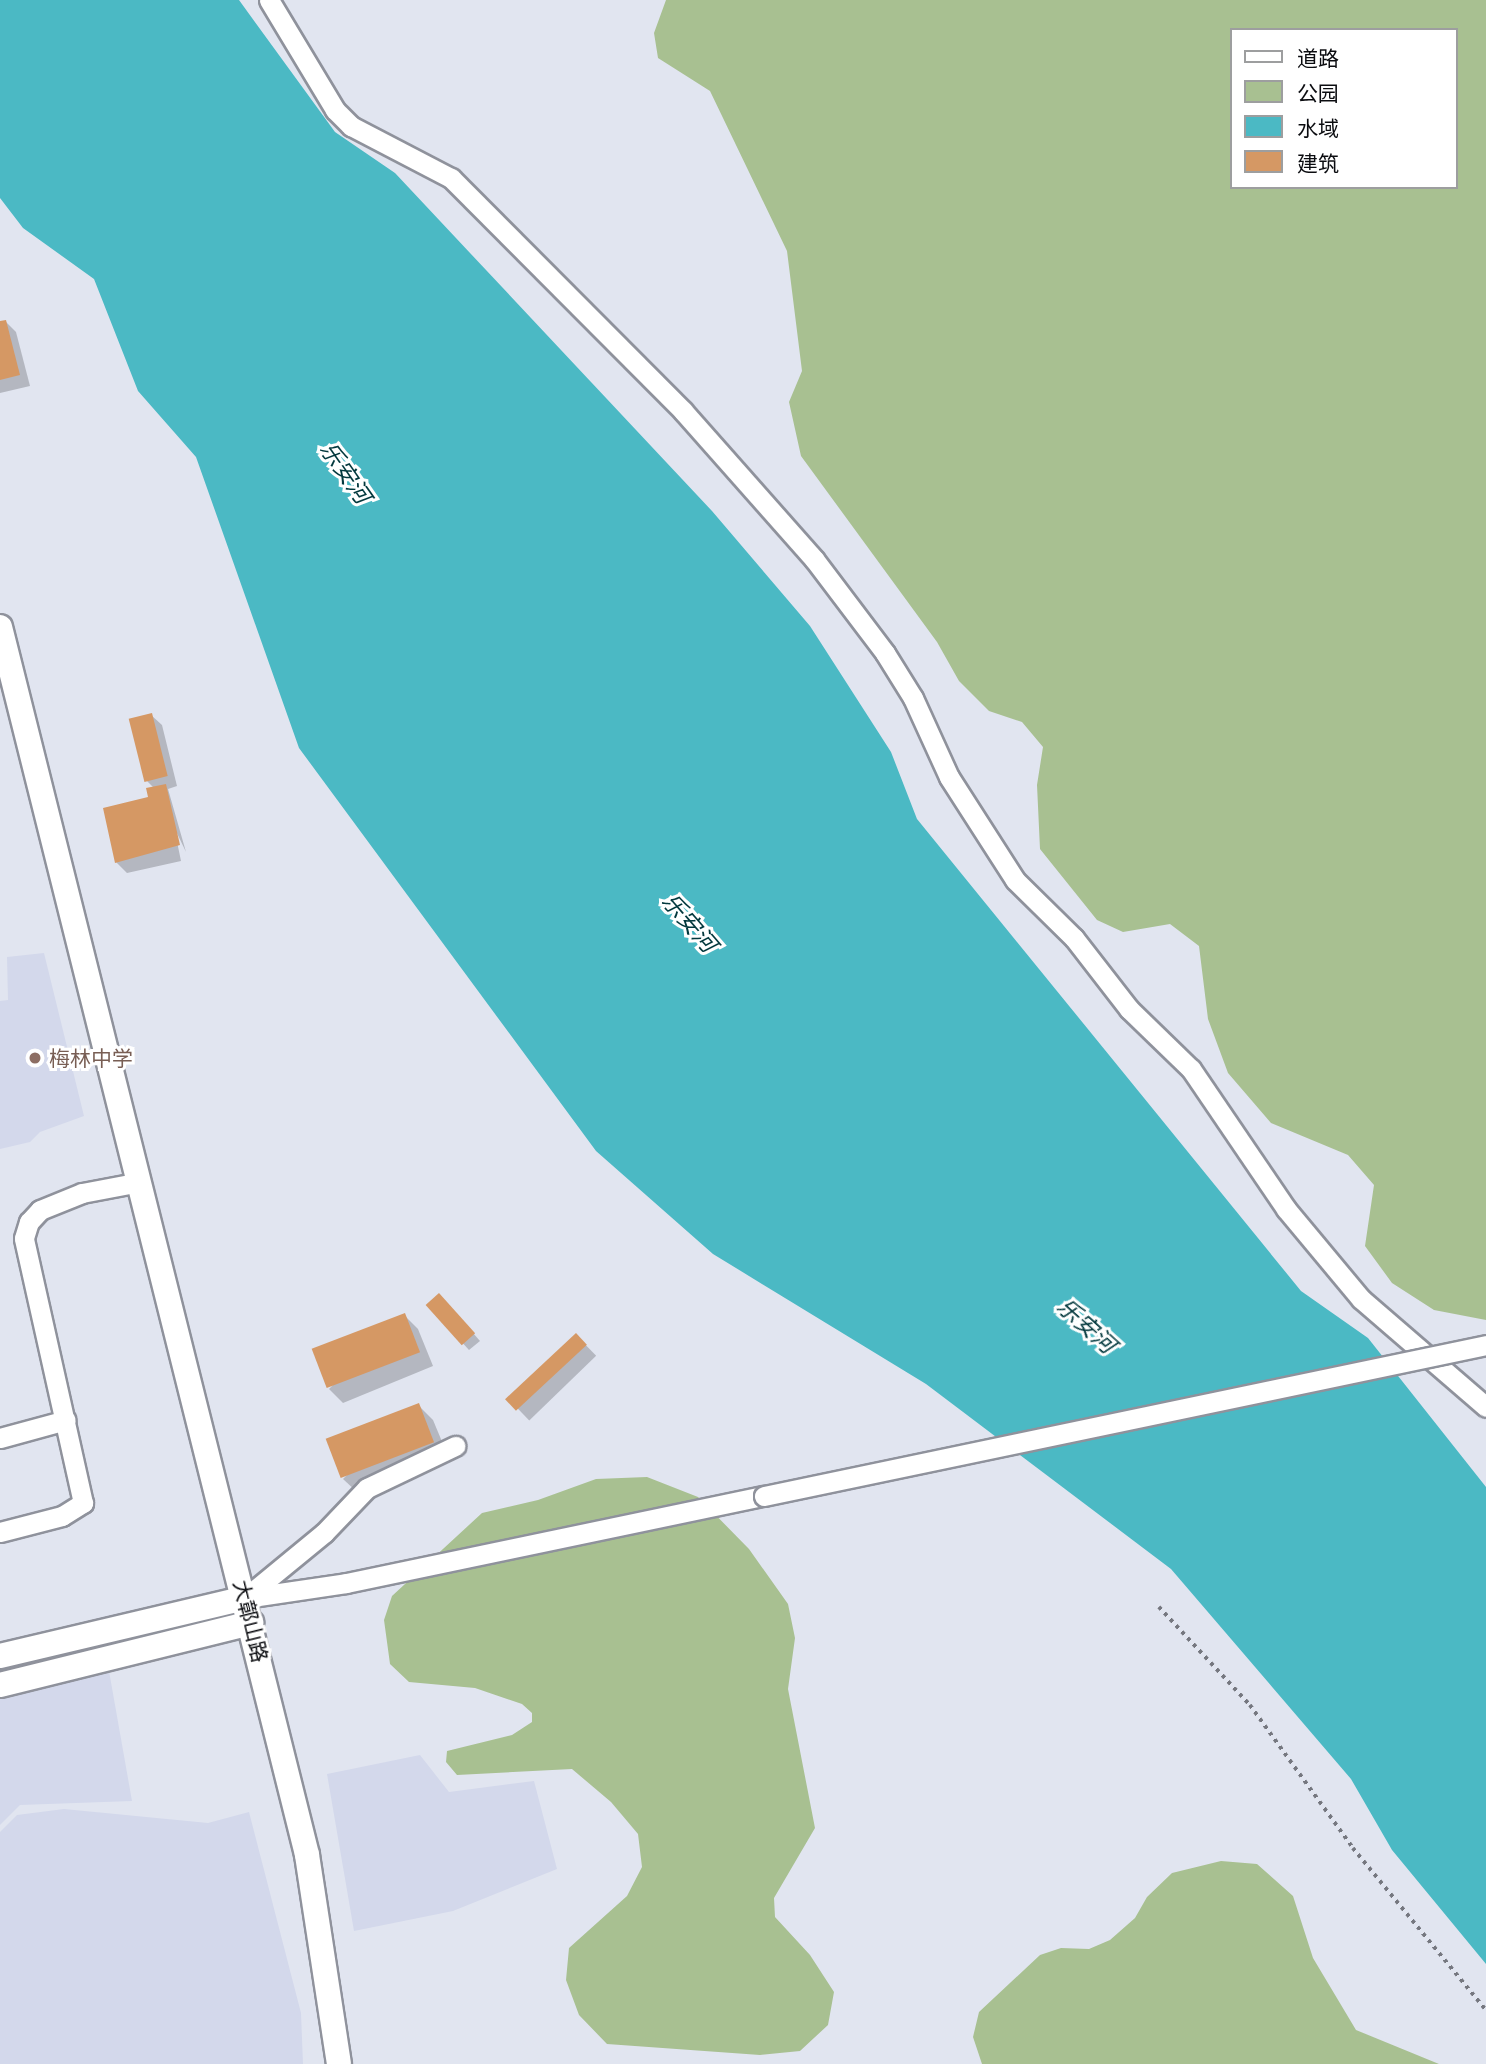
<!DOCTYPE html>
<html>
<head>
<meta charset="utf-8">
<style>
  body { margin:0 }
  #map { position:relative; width:1486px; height:2064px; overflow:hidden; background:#e1e5f0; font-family:"Open Sans","Noto Sans SC",sans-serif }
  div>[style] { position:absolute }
  .built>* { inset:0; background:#d3d8eb }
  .green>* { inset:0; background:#a8c091 }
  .water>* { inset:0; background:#4bb9c4 }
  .shadow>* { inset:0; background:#0003; transform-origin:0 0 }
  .building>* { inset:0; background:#d59864; transform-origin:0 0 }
  .path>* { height:3.5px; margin-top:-1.75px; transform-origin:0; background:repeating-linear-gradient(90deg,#75777f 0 3.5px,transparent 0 8.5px) }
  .roads { filter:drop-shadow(2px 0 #8f929c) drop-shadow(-2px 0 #8f929c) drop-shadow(0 2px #8f929c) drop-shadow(0 -2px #8f929c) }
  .minor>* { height:19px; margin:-9.5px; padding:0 9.5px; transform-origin:9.5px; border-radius:9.5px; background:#fff }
  .major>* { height:24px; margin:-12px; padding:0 12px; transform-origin:12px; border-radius:12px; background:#fff }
  .bridges { filter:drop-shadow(2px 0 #8f929c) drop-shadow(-2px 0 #8f929c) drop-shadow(0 2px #8f929c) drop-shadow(0 -2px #8f929c) }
  .minor-bridge>* { height:19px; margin:-9.5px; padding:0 9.5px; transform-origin:9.5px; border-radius:9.5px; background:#fff }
  .dots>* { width:19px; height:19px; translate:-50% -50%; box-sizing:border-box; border:4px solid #fff; border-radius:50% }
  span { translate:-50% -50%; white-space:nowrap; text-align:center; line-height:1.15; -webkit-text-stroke:6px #fff; paint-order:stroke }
  .education-label { font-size:21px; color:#785e54 }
  .left { translate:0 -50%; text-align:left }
  .street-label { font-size:21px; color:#0b0c10 }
  .water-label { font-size:23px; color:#02383d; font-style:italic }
  .legend { position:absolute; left:1230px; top:28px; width:228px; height:161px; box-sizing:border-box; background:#fff; border:2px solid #9d9e9f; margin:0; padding:9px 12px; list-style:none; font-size:21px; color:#0b0c10 }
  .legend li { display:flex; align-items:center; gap:14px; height:35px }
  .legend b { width:35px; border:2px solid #9d9e9f }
</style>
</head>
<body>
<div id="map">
  <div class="built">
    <i style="clip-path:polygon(44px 953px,84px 1116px,40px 1132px,30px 1142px,0 1149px,0 1001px,8px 1000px,7px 957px)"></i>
    <i style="clip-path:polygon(109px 1671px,132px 1801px,20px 1805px,0 1825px,0 1697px)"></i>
    <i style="clip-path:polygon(420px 1755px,449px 1792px,534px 1781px,557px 1869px,453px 1911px,354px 1931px,327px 1774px)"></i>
    <i style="clip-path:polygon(64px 1809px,208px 1823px,249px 1812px,301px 2013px,303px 2064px,0 2064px,0 1832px,17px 1815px)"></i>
  </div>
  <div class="green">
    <i style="clip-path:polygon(evenodd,666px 0,1486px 0,1486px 1320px,1434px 1310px,1392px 1283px,1365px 1246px,1374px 1185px,1348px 1155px,1271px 1123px,1228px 1073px,1208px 1019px,1199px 946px,1170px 924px,1123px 932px,1097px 920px,1040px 849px,1037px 785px,1043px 747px,1022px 722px,989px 711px,959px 681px,937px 642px,801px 456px,789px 402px,802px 371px,787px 251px,710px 91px,658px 58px,654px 33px,666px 0,1232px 30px,1456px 30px,1456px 187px,1232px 187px,1232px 30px)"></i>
    <i style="clip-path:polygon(647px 1477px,698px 1497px,749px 1549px,788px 1604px,795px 1638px,788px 1689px,815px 1828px,774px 1898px,775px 1917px,810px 1955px,834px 1992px,828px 2025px,800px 2051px,760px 2055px,607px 2044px,579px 2015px,566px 1980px,569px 1948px,627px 1896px,642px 1867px,638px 1834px,611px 1802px,572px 1769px,457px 1775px,446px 1762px,447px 1751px,512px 1735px,532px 1722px,532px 1713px,522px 1704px,475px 1688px,409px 1682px,390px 1664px,384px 1620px,392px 1596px,482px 1513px,538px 1500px,596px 1479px)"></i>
    <i style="clip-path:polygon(1221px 1861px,1257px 1864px,1293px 1896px,1313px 1958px,1356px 2030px,1439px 2064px,982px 2064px,973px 2037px,979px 2012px,1040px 1955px,1061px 1948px,1089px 1949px,1110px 1940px,1135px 1918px,1147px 1897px,1172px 1873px)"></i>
  </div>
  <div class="water">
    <i style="clip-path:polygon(0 0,239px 0,335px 132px,395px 173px,712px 511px,810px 626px,891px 752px,917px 819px,1301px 1291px,1368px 1338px,1486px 1487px,1486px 1964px,1392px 1850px,1351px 1779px,1171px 1569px,926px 1384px,713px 1254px,596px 1151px,299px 748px,196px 457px,138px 391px,94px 279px,23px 228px,0 198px)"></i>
  </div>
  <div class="shadow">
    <i style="clip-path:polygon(6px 322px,16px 332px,30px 386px,0 393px,0 323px)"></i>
    <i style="clip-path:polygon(151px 715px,162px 725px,177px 786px,168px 789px,186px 852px,174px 827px,181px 861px,127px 873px,116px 862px,154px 788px,147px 781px)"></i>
    <i style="clip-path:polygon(446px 1302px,480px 1341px,469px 1350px,428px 1305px)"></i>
    <i style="clip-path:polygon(404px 1315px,418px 1329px,433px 1366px,343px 1403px,329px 1389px)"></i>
    <i style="left:576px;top:1335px;width:29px;height:93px;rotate:46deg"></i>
    <i style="clip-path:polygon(418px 1405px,433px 1420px,448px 1456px,358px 1493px,343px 1479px)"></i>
  </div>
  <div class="building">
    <i style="clip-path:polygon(6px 320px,20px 375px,0 380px,0 321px)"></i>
    <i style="left:152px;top:713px;width:65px;height:24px;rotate:76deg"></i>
    <i style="clip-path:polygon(166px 784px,180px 845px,115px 863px,103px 808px,148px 797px,146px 788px)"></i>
    <i style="left:439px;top:1293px;width:54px;height:18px;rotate:48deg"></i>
    <i style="left:405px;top:1313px;width:42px;height:100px;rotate:69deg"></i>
    <i style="left:576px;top:1333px;width:16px;height:97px;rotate:47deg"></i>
    <i style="left:419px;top:1403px;width:42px;height:100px;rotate:69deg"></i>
  </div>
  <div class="path">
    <i style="left:1159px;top:1607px;width:134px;rotate:47.1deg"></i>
    <i style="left:1250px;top:1705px;width:176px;rotate:54.2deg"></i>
    <i style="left:1353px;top:1848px;width:210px;rotate:50.6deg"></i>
  </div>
  <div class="roads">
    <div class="minor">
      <i style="left:269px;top:0;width:128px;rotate:59deg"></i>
      <i style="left:335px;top:110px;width:23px;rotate:45deg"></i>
      <i style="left:351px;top:126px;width:113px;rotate:27.5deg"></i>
      <i style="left:451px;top:178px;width:329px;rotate:45.1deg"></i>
      <i style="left:683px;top:411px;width:198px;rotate:48.5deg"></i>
      <i style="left:814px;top:559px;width:118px;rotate:52.9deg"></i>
      <i style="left:885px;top:653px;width:53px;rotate:58.1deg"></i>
      <i style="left:913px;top:698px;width:87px;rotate:65.5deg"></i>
      <i style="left:949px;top:777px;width:122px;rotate:57.3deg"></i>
      <i style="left:1015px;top:880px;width:83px;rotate:44.5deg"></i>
      <i style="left:1074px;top:938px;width:90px;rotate:52.2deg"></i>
      <i style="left:1129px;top:1009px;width:86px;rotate:44.1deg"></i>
      <i style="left:1191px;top:1069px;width:169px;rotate:55.8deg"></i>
      <i style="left:1286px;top:1209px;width:117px;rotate:50.2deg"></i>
      <i style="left:1361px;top:1299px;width:165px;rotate:40.8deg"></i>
      <i style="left:0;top:1438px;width:68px;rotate:-15.3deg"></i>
      <i style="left:0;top:1532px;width:64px;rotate:-14.5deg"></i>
      <i style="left:62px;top:1516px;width:25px;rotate:-32deg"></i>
      <i style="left:83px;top:1503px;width:271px;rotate:-102.6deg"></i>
      <i style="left:24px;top:1238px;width:17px;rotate:-73deg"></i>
      <i style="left:29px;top:1222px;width:16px;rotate:-47deg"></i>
      <i style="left:40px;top:1210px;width:45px;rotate:-22deg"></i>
      <i style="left:82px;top:1193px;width:59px;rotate:-10.7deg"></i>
      <i style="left:246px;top:1597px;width:101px;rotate:-39.4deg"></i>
      <i style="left:324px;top:1533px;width:62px;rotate:-46.3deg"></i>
      <i style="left:367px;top:1488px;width:98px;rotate:-25.5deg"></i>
      <i style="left:245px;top:1598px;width:102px;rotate:-8.4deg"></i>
      <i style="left:346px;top:1583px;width:427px;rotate:-11.8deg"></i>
    </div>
    <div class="major">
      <i style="left:0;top:627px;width:1266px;rotate:75.96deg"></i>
      <i style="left:307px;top:1855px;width:211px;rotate:81.3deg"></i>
      <i style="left:0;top:1656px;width:252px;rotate:-13.3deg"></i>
      <i style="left:0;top:1685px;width:259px;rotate:-13.9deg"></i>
    </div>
  </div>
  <div class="bridges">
    <div class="minor-bridge">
      <i style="left:764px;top:1496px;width:738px;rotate:-11.81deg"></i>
    </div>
  </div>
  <div class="dots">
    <i style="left:35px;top:1058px;background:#8d6e63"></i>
  </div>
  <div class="education-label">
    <span class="left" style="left:49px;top:1058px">梅林中学</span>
  </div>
  <div class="street-label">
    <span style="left:251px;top:1621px;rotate:76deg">大鄣山路</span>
  </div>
  <div class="water-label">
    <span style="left:346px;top:472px;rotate:55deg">乐安河</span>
    <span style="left:690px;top:922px;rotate:49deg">乐安河</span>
    <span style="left:1087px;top:1325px;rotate:42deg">乐安河</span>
  </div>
  <ul class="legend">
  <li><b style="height:9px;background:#fff"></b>道路</li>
  <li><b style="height:19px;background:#a8c091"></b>公园</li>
  <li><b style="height:19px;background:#4bb9c4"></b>水域</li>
  <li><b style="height:19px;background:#d59864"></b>建筑</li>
  </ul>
</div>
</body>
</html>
